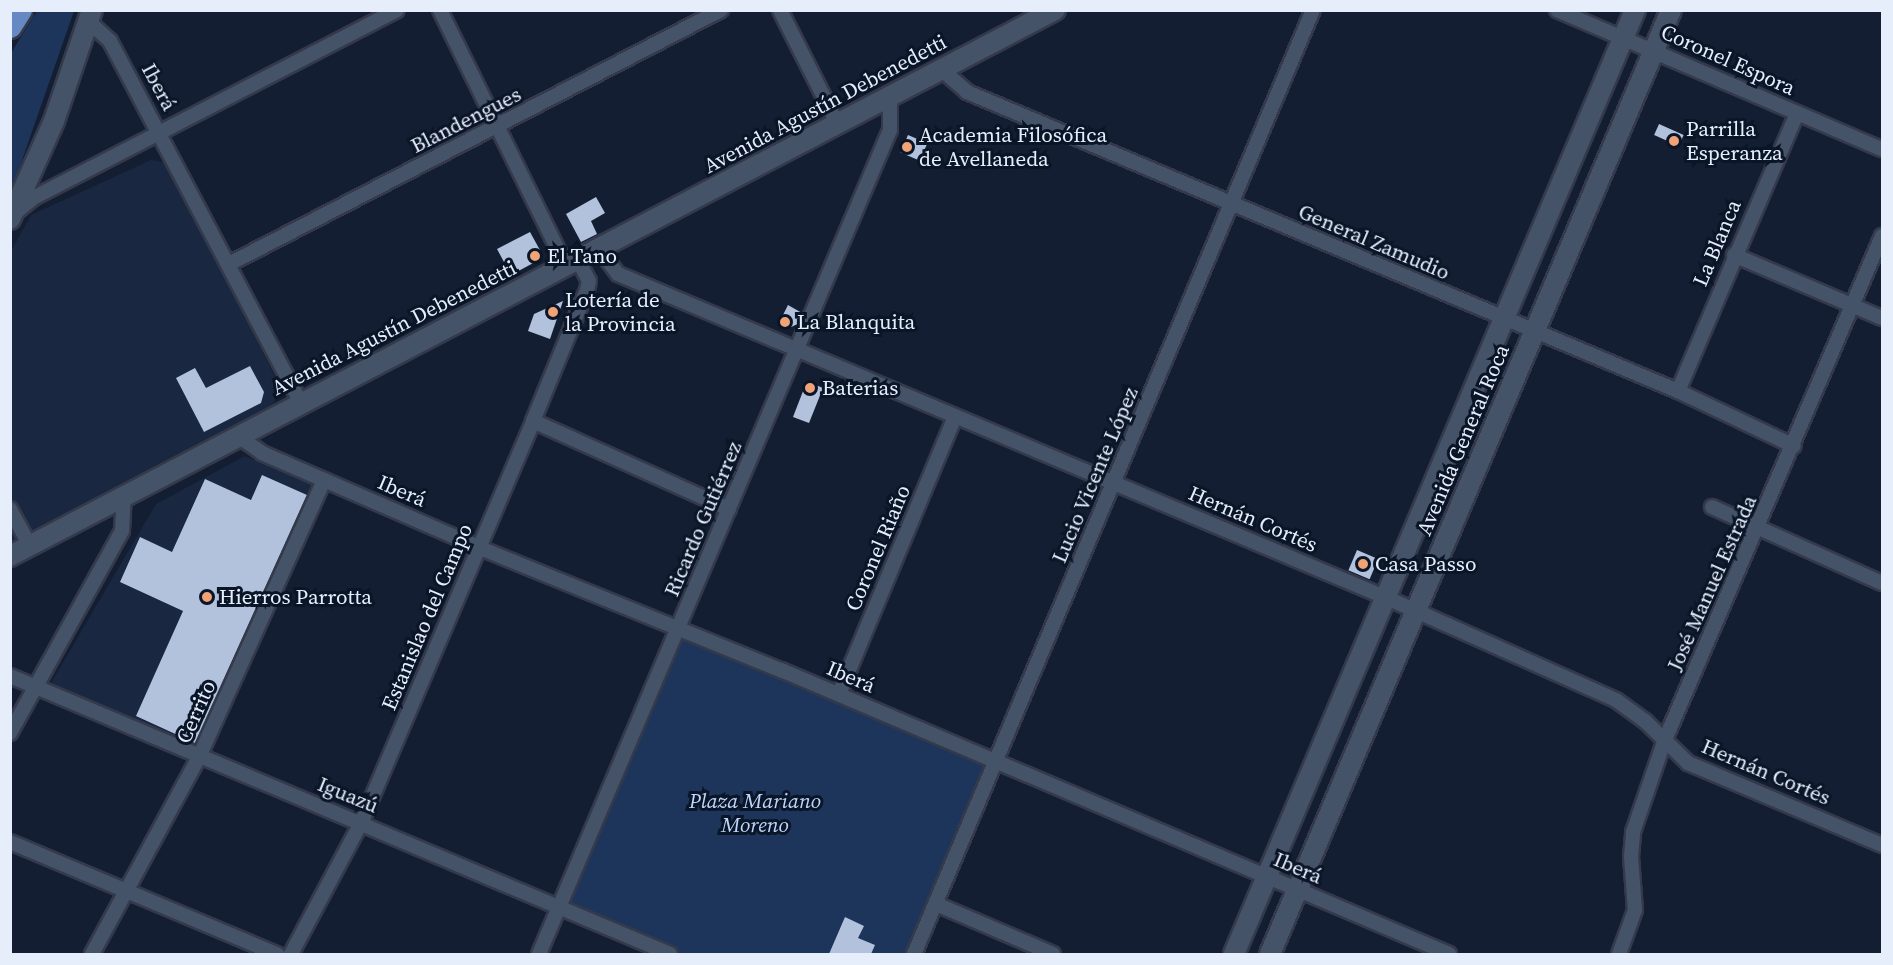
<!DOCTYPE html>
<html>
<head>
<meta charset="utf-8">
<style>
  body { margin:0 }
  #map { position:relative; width:1893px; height:965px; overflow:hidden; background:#131e32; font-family:"Source Serif 4",serif }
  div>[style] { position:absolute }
  .built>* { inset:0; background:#192740 }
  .green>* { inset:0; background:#1d345b }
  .building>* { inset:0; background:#b2c2dd; transform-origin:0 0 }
  .roads { filter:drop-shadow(2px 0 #343a4b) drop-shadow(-2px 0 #343a4b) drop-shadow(0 2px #343a4b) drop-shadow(0 -2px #343a4b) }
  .minor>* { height:14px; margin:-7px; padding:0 7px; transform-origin:7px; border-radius:7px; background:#455369 }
  .secondary>* { height:20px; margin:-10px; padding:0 10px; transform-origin:10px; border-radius:10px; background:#455369 }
  .motorway>* { height:24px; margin:-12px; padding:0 12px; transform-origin:12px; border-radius:12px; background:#6689c3 }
  .dots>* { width:16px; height:16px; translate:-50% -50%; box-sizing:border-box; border:3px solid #0a1527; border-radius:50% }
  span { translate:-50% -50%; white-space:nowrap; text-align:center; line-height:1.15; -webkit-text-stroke:6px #0a1527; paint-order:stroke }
  .street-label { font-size:21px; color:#e6eefc }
  .poi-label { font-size:21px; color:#e6eefc }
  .left { translate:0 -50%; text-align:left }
  .park-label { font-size:21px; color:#bfd6fc; font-style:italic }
  .frame { position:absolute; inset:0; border:12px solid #e6eefc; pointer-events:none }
</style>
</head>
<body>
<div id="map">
  <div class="built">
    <i style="clip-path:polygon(151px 160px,169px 163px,281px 389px,273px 404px,11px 541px,11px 251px,31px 215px)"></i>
    <i style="clip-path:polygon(245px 456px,313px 485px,197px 747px,51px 683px,156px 504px)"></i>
  </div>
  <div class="green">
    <i style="clip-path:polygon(37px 11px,74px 11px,11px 192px,11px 53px)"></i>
    <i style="clip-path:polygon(681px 627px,995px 763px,914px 954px,670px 954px,559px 908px)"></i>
  </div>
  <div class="building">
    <i style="left:1659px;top:124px;width:27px;height:12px;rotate:24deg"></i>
    <i style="left:908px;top:135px;width:21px;height:19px;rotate:23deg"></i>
    <i style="clip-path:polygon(596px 197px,605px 213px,591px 221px,597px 234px,581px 242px,566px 214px)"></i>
    <i style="clip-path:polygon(530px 232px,541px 252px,537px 261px,511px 275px,497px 249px)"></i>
    <i style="clip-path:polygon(563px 301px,550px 339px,528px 331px,534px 314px)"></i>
    <i style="clip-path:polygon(788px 305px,802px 313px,798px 324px,791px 327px,780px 321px)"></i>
    <i style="clip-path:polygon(250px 366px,264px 392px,261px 403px,204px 432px,176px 378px,195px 368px,206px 388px)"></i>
    <i style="clip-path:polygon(811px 383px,823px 388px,809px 423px,793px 417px,805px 386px)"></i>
    <i style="clip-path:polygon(262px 475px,307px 495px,195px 743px,136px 716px,183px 611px,120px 582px,140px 537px,172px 552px,205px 479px,251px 500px)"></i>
    <i style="left:1357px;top:550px;width:23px;height:22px;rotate:23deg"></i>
    <i style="clip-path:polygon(845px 917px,864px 926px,858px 938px,875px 945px,871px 954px,829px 954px)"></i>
  </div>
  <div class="roads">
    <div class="minor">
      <i style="left:440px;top:10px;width:285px;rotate:63.8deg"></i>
      <i style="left:780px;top:10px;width:129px;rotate:63.2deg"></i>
      <i style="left:1557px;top:10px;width:353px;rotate:23.2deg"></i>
      <i style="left:89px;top:22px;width:28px;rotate:42deg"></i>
      <i style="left:110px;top:41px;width:409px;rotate:62.2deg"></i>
      <i style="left:942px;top:70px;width:33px;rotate:41deg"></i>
      <i style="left:967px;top:92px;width:771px;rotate:22.81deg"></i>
      <i style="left:1678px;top:391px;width:128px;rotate:25.4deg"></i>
      <i style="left:15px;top:213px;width:26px;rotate:-39deg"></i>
      <i style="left:35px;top:197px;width:407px;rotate:-27.3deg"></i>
      <i style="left:599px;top:249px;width:31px;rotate:53deg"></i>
      <i style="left:618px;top:274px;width:834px;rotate:22.85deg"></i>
      <i style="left:1387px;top:598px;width:251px;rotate:24deg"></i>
      <i style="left:1616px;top:700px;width:37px;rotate:36deg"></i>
      <i style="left:1646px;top:722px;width:59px;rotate:44.3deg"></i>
      <i style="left:1688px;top:763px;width:211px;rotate:22.9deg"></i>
      <i style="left:1734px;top:255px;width:161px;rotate:23.1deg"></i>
      <i style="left:229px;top:264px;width:554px;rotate:-27.31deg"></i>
      <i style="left:1678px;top:391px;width:302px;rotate:-66.8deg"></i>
      <i style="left:533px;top:421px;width:215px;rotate:24.2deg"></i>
      <i style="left:238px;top:436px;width:29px;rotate:35deg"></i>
      <i style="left:262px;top:453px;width:238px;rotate:23.5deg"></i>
      <i style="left:480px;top:548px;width:325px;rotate:22.1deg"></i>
      <i style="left:781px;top:670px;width:726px;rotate:23.03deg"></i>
      <i style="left:1712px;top:507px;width:186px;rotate:24.1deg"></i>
      <i style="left:10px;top:509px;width:42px;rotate:61.6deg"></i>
      <i style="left:10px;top:676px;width:716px;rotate:22.84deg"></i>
      <i style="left:839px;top:694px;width:300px;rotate:-67.3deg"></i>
      <i style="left:10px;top:733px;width:231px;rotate:-61deg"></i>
      <i style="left:122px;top:531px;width:35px;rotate:-87deg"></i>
      <i style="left:10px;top:842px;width:290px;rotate:22.8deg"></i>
      <i style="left:936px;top:904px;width:127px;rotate:23.1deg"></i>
      <i style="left:92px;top:954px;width:224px;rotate:-61.5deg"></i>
      <i style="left:199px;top:757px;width:304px;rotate:-65.7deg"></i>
      <i style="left:291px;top:954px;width:149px;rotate:-61.9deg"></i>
      <i style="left:361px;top:823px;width:437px;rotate:-66.8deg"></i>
      <i style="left:533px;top:421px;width:142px;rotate:-67.6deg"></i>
      <i style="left:587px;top:290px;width:9px;rotate:-77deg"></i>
      <i style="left:589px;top:281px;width:24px;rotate:-118deg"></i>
      <i style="left:539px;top:954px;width:896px;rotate:-66.93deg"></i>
      <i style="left:890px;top:130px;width:33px;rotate:-90deg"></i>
      <i style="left:914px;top:954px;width:1025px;rotate:-67.09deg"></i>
      <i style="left:1619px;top:954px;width:47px;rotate:-70deg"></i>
      <i style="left:1635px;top:910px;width:53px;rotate:-94.3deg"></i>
      <i style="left:1631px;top:857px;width:25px;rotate:-85deg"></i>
      <i style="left:1633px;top:832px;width:95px;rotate:-71deg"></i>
      <i style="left:1664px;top:742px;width:551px;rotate:-66.69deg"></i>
    </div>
    <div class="secondary">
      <i style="left:10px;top:219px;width:107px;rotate:-65.8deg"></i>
      <i style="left:54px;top:121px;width:117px;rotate:-71.1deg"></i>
      <i style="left:10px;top:556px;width:1179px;rotate:-27.59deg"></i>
      <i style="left:1234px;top:954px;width:1026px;rotate:-66.98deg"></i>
      <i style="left:1270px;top:954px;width:1026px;rotate:-66.98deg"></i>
    </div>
    <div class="motorway">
      <i style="left:10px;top:26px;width:19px;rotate:-58deg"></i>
    </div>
  </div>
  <div class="dots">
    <i style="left:1674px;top:141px;background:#efa377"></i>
    <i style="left:907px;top:147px;background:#efa377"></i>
    <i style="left:535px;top:256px;background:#efa377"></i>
    <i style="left:553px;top:312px;background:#efa377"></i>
    <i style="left:785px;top:322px;background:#efa377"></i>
    <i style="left:810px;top:388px;background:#efa377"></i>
    <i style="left:1363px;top:564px;background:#efa377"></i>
    <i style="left:207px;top:597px;background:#efa377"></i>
  </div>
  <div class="street-label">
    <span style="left:1728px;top:60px;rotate:24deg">Coronel Espora</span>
    <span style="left:159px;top:87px;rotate:62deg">Iberá</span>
    <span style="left:825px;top:104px;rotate:-28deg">Avenida Agustín Debenedetti</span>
    <span style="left:466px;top:120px;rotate:-27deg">Blandengues</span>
    <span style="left:1374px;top:242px;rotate:23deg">General Zamudio</span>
    <span style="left:1717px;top:243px;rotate:-67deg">La Blanca</span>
    <span style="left:394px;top:328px;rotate:-27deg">Avenida Agustín Debenedetti</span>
    <span style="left:1463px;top:440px;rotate:-67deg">Avenida General Roca</span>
    <span style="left:1095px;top:475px;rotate:-67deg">Lucio Vicente López</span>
    <span style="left:402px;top:491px;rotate:23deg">Iberá</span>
    <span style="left:703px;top:519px;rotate:-67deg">Ricardo Gutiérrez</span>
    <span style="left:1253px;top:519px;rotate:23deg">Hernán Cortés</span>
    <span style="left:878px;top:548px;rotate:-67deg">Coronel Riaño</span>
    <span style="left:1712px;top:583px;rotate:-66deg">José Manuel Estrada</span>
    <span style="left:427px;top:617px;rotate:-67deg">Estanislao del Campo</span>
    <span style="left:851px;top:677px;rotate:23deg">Iberá</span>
    <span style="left:196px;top:712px;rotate:-66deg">Cerrito</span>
    <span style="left:1766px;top:772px;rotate:23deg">Hernán Cortés</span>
    <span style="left:348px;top:795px;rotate:22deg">Iguazú</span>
    <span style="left:1298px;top:868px;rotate:23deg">Iberá</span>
  </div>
  <div class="poi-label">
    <span class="left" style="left:1686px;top:141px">Parrilla<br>Esperanza</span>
    <span class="left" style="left:919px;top:147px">Academia Filosófica<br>de Avellaneda</span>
    <span class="left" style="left:547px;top:256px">El Tano</span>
    <span class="left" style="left:565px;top:312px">Lotería de<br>la Provincia</span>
    <span class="left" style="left:797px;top:322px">La Blanquita</span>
    <span class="left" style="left:822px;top:388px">Baterias</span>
    <span class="left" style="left:1375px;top:564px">Casa Passo</span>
    <span class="left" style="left:219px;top:597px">Hierros Parrotta</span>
  </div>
  <div class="park-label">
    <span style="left:755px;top:813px">Plaza Mariano<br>Moreno</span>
  </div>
  <div class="frame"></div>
</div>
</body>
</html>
